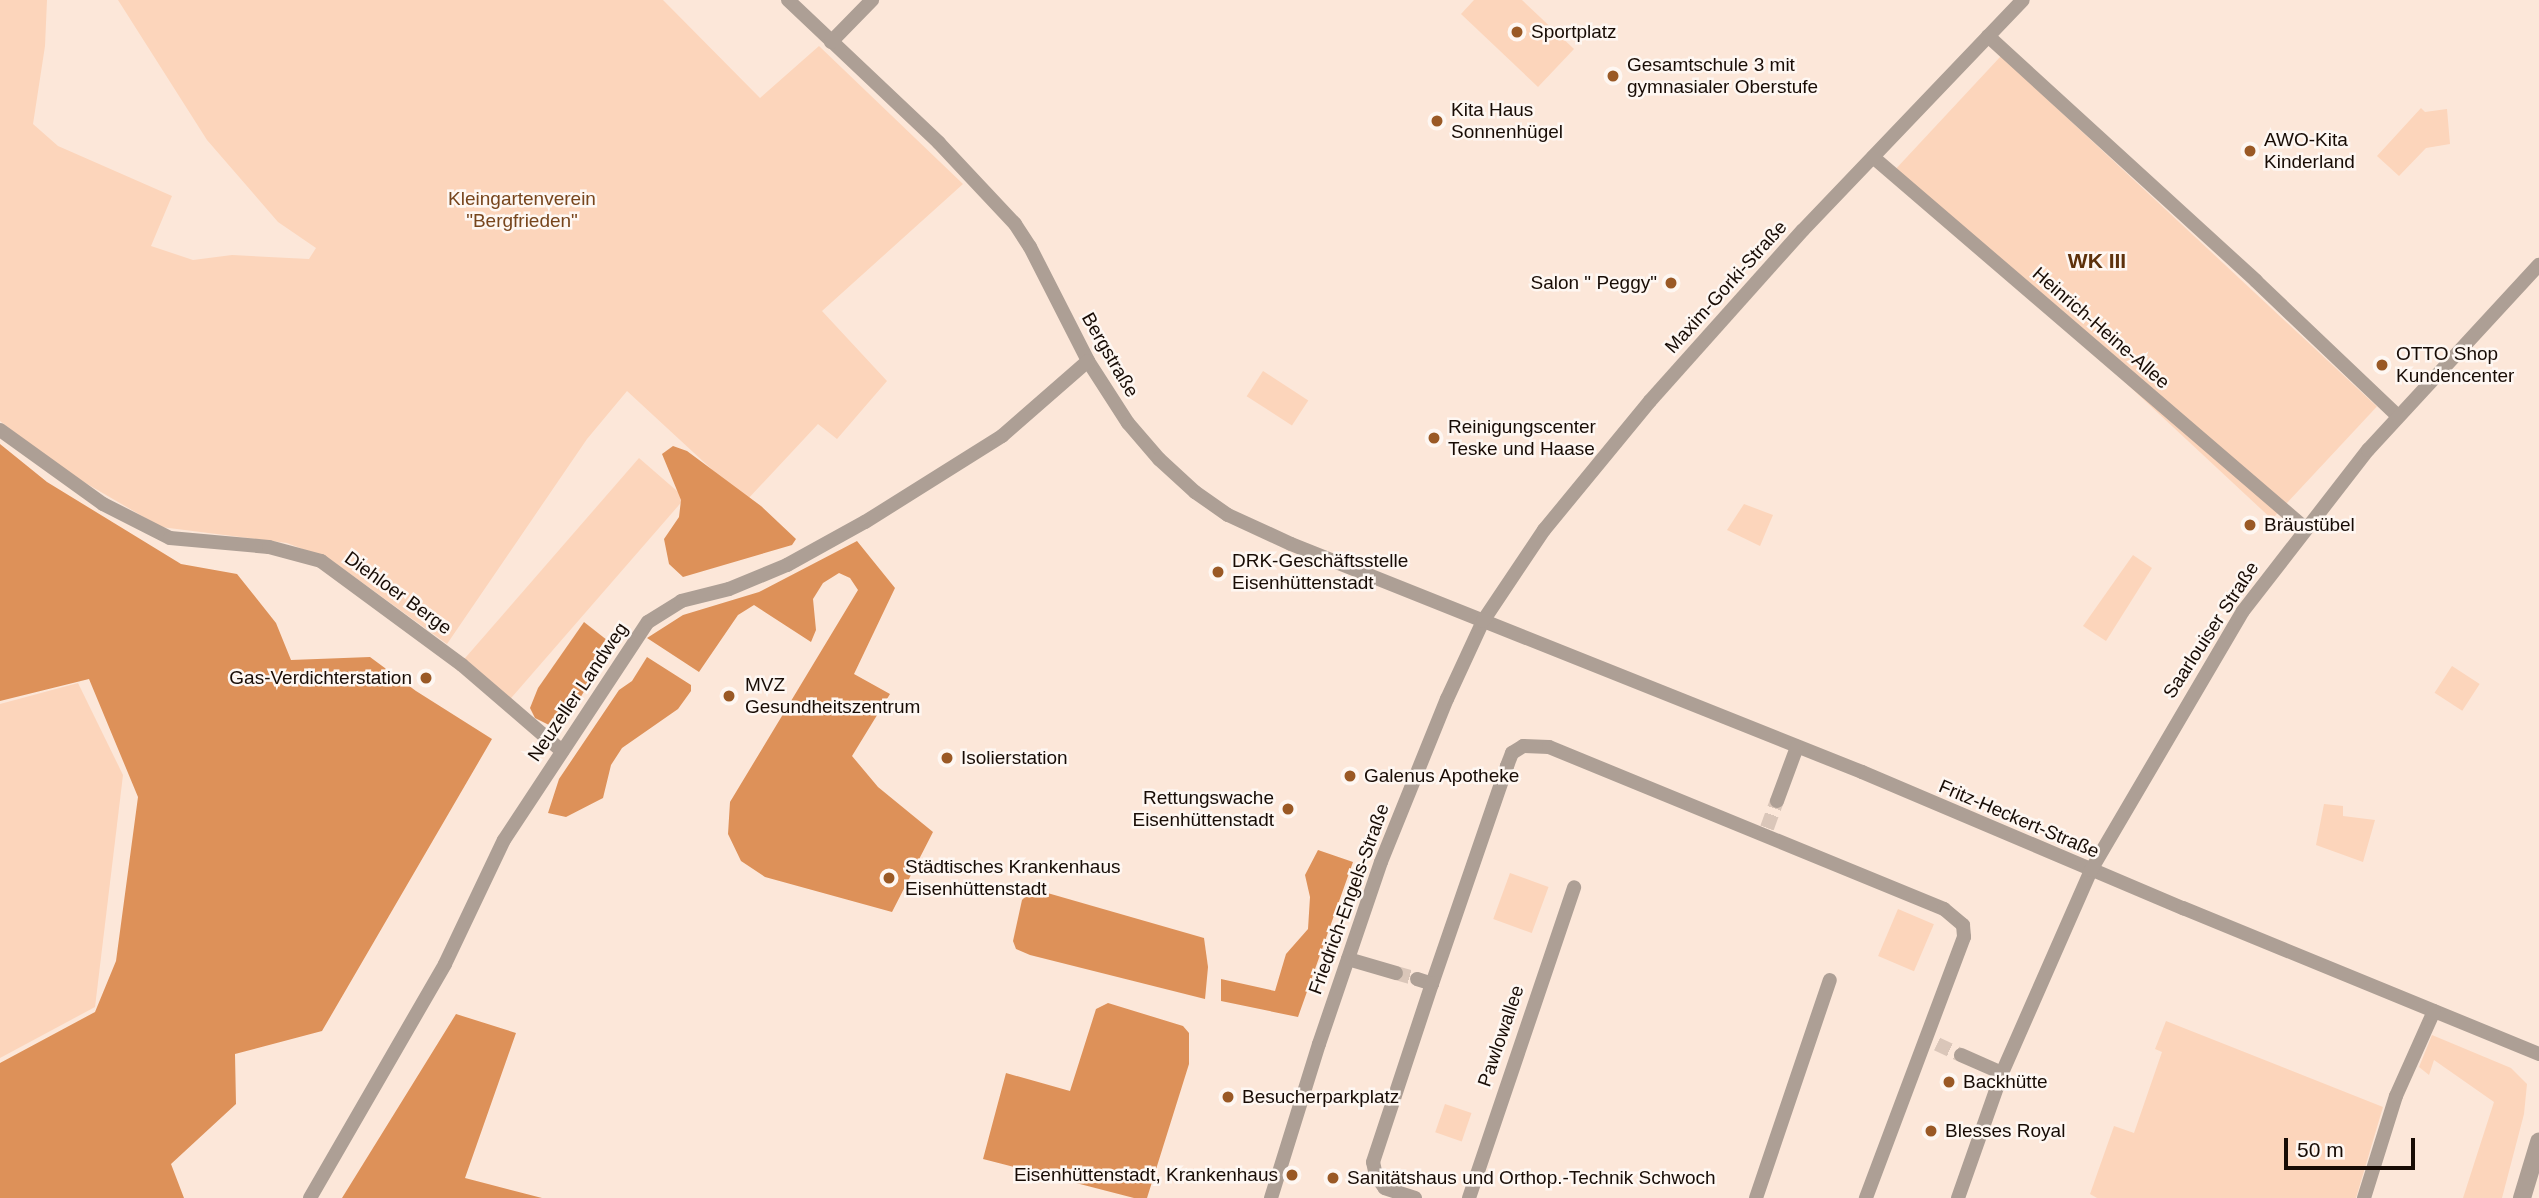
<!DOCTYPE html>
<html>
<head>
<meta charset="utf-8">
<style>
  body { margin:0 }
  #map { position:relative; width:2539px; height:1198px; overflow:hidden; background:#fce7d9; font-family:Helvetica,sans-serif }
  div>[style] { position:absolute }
  .green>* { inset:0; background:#fcd5bb; transform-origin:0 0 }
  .forest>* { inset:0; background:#dd9159 }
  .minor-tunnel>* { height:14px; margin-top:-7px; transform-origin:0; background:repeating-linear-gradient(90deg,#dac6b9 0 14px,transparent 0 21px) }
  .minor>* { height:14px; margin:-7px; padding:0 7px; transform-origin:7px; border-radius:7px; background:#ad9f95 }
  .tertiary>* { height:18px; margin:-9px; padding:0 9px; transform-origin:9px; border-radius:9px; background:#ad9f95 }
  .dots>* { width:19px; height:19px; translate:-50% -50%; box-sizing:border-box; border:4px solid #fef7f2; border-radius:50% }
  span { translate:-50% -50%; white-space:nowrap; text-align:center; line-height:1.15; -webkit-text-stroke:5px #fef7f2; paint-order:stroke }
  .poi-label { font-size:19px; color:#180c05 }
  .left { translate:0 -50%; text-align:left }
  .right { translate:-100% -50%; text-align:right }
  .park-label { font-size:19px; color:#77451c }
  .street-label { font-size:19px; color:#180c05 }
  .neighbourhood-label { font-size:21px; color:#5d310b; font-weight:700 }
  .scale { position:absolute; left:2284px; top:1138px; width:131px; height:32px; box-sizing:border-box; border:4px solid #180c05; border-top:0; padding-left:9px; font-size:21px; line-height:24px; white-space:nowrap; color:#180c05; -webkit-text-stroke:5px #fef7f2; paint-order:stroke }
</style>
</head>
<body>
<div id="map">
  <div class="green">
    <i style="clip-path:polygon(0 0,47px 0,45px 46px,33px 124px,58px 146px,172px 196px,151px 246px,193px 260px,232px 255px,309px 259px,316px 248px,278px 222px,207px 140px,118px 0,663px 0,760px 98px,819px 46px,963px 184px,822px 311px,887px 381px,837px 439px,818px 424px,746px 501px,627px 391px,587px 439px,447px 644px,331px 560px,287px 543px,161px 527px,58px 467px,0 421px)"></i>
    <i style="clip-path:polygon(1474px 0,1522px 0,1574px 49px,1538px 87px,1461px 14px)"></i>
    <i style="left:2001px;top:56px;width:514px;height:154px;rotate:43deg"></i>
    <i style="clip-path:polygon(2421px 108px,2425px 112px,2447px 109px,2450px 144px,2426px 148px,2399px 176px,2377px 156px)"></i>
    <i style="left:1263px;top:371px;width:54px;height:30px;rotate:33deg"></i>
    <i style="left:639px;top:458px;width:61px;height:268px;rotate:41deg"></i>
    <i style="clip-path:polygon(1744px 504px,1773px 515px,1760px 546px,1727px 530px)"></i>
    <i style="clip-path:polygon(2133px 555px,2152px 568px,2106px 641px,2083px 626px)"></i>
    <i style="left:2452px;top:666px;width:33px;height:32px;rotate:33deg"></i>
    <i style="clip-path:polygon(78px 683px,123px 775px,95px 1007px,0 1058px,0 704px)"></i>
    <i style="clip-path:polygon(2324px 804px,2343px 806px,2343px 816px,2375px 820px,2363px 862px,2316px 845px)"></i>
    <i style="left:1510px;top:873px;width:41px;height:49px;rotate:20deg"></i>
    <i style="left:1898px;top:909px;width:39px;height:51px;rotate:23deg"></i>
    <i style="clip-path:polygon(2166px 1021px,2383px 1107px,2356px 1198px,2097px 1198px,2090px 1194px,2114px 1126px,2134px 1133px,2162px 1052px,2155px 1049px)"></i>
    <i style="clip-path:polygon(2432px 1035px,2511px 1068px,2527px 1084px,2524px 1114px,2502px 1198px,2463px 1198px,2494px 1102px,2434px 1060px,2429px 1075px,2419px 1067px)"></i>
    <i style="left:1445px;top:1104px;width:28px;height:30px;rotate:19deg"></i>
  </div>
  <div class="forest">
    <i style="clip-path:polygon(0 444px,47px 482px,181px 564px,237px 574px,276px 623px,291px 660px,370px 657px,416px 691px,492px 739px,322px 1031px,235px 1054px,236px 1104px,171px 1164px,184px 1198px,0 1198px,0 1063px,95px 1012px,116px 961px,138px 797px,89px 679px,0 701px)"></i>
    <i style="clip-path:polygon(673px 446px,687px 451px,761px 506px,796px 539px,792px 545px,683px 577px,669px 564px,664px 539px,679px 517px,681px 500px,662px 454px)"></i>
    <i style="clip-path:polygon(857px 541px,895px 588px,854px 674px,890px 694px,852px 756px,878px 787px,933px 832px,892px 912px,765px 877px,741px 861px,728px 834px,730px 802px,858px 590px,850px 578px,839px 573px,823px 583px,813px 599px,816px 630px,811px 642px,754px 605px,738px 615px,699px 672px,647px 638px,683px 615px,759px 592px)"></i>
    <i style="clip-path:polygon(584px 622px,612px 644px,563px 727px,551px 726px,535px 718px,530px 708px,538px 688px)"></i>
    <i style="clip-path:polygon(647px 657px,691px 685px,691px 691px,678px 709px,622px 748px,611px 765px,603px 798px,566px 817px,548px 813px,559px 779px,619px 690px,632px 681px)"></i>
    <i style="clip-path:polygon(1318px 850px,1353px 862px,1298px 1017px,1221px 1001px,1221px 979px,1275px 991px,1286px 954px,1308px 929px,1310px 897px,1305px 875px)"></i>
    <i style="clip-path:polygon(1044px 892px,1204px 938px,1208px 967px,1205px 999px,1030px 955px,1016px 949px,1013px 941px,1022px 900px,1028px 894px)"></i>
    <i style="clip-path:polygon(1108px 1003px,1183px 1026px,1189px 1033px,1189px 1064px,1147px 1198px,1134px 1198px,983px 1159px,1006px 1073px,1070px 1091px,1096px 1009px)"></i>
    <i style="clip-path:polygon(456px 1014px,516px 1033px,465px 1178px,542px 1198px,342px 1198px)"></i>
  </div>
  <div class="minor-tunnel">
    <i style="left:1767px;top:828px;width:29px;rotate:-70deg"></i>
    <i style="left:1396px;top:973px;width:22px;rotate:16deg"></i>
    <i style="left:1937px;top:1044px;width:26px;rotate:25deg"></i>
  </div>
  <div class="minor">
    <i style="left:788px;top:0;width:208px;rotate:43.4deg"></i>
    <i style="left:939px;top:143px;width:111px;rotate:46.8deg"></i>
    <i style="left:1015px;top:224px;width:27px;rotate:57deg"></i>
    <i style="left:1030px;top:247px;width:128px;rotate:63deg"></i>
    <i style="left:1088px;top:361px;width:74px;rotate:57.2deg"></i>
    <i style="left:1128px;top:423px;width:48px;rotate:49.3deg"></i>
    <i style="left:1159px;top:459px;width:49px;rotate:42.5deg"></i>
    <i style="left:1195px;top:492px;width:40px;rotate:34.9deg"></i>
    <i style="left:1228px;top:515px;width:69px;rotate:24.7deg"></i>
    <i style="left:1291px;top:544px;width:615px;rotate:21.77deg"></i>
    <i style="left:1862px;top:772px;width:349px;rotate:23deg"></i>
    <i style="left:2183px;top:908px;width:385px;rotate:22.3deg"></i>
    <i style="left:1988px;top:36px;width:363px;rotate:42.4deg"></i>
    <i style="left:2256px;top:281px;width:196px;rotate:43.6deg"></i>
    <i style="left:831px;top:42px;width:59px;rotate:-45.7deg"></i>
    <i style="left:1873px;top:157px;width:569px;rotate:40.66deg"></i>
    <i style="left:0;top:430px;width:127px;rotate:35.7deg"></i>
    <i style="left:103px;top:504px;width:75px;rotate:26.9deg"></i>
    <i style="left:170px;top:538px;width:99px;rotate:5.2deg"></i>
    <i style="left:269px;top:547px;width:54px;rotate:15.1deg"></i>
    <i style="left:321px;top:561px;width:175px;rotate:36.4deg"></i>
    <i style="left:462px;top:665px;width:132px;rotate:40.7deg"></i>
    <i style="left:1777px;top:801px;width:58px;rotate:-69.7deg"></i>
    <i style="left:1348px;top:959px;width:50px;rotate:16.3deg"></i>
    <i style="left:1417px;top:979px;width:16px;rotate:18deg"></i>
    <i style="left:1432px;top:984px;width:231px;rotate:-71deg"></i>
    <i style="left:1507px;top:766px;width:14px;rotate:-69deg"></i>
    <i style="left:1512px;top:753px;width:13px;rotate:-32deg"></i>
    <i style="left:1523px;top:746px;width:26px;rotate:2deg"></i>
    <i style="left:1549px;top:747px;width:427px;rotate:22.3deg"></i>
    <i style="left:1944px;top:909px;width:25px;rotate:40deg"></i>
    <i style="left:1963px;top:925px;width:12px;rotate:85deg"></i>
    <i style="left:1964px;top:937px;width:279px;rotate:110.6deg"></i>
    <i style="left:1961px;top:1055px;width:45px;rotate:23.7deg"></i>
    <i style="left:310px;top:1198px;width:270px;rotate:-60deg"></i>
    <i style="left:445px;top:964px;width:137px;rotate:-64.6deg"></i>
    <i style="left:504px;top:840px;width:261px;rotate:-56.6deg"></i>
    <i style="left:648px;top:622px;width:39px;rotate:-32deg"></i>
    <i style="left:681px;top:601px;width:49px;rotate:-14deg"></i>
    <i style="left:729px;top:589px;width:63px;rotate:-22.5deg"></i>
    <i style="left:787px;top:565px;width:89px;rotate:-28.9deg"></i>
    <i style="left:865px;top:522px;width:162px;rotate:-32.1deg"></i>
    <i style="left:1002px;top:436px;width:114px;rotate:-41.1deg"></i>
    <i style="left:1271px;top:1198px;width:161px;rotate:-72.7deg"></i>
    <i style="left:1319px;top:1044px;width:192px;rotate:-71.2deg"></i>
    <i style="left:1381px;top:862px;width:176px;rotate:-68deg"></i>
    <i style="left:1447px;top:699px;width:86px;rotate:-65.2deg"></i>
    <i style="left:1483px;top:621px;width:110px;rotate:-56.2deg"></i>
    <i style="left:1544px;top:530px;width:167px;rotate:-50.6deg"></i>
    <i style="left:1650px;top:401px;width:229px;rotate:-48.2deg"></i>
    <i style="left:1803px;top:230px;width:318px;rotate:-46.3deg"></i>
    <i style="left:1415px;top:1198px;width:32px;rotate:-162deg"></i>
    <i style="left:1385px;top:1188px;width:15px;rotate:-127deg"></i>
    <i style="left:1376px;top:1176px;width:14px;rotate:-102deg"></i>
    <i style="left:1373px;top:1162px;width:188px;rotate:-71.7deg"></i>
    <i style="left:1469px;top:1198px;width:328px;rotate:-71.3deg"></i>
    <i style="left:1756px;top:1198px;width:230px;rotate:-71.3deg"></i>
    <i style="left:1958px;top:1198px;width:133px;rotate:-70.6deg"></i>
    <i style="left:2002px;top:1073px;width:222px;rotate:-66.3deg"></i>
    <i style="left:2091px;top:870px;width:300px;rotate:-59.6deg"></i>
    <i style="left:2243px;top:611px;width:204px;rotate:-52.2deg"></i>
    <i style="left:2368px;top:450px;width:252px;rotate:-47.3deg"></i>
    <i style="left:2364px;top:1198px;width:107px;rotate:-72.6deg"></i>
    <i style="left:2396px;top:1096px;width:93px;rotate:-65.9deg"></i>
  </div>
  <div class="tertiary">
    <i style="left:2522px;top:1198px;width:59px;rotate:-73.1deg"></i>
  </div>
  <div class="dots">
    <i style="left:1517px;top:32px;background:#9a5925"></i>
    <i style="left:1613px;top:76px;background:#9a5925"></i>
    <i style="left:1437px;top:121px;background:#9a5925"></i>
    <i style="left:2250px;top:151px;background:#9a5925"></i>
    <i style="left:1671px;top:283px;background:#9a5925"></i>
    <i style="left:2382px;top:365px;background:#9a5925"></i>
    <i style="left:1434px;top:438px;background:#9a5925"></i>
    <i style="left:2250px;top:525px;background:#9a5925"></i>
    <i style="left:1218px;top:572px;background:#9a5925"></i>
    <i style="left:426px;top:678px;background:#9a5925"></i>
    <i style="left:729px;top:696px;background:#9a5925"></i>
    <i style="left:947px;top:758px;background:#9a5925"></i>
    <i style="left:1350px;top:776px;background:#9a5925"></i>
    <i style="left:1288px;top:809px;background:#9a5925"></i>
    <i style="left:889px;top:878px;background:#9a5925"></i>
    <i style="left:1949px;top:1082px;background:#9a5925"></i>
    <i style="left:1228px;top:1097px;background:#9a5925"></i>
    <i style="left:1931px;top:1131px;background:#9a5925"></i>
    <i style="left:1292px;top:1175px;background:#9a5925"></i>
    <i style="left:1333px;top:1178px;background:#9a5925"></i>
  </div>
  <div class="poi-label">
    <span class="left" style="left:1531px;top:32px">Sportplatz</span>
    <span class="left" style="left:1627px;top:76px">Gesamtschule 3 mit<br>gymnasialer Oberstufe</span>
    <span class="left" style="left:1451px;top:121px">Kita Haus<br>Sonnenhügel</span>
    <span class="left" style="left:2264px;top:151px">AWO-Kita<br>Kinderland</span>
    <span class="right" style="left:1657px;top:283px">Salon " Peggy"</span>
    <span class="left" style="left:2396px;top:365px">OTTO Shop<br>Kundencenter</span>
    <span class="left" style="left:1448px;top:438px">Reinigungscenter<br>Teske und Haase</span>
    <span class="left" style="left:2264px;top:525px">Bräustübel</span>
    <span class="left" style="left:1232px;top:572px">DRK-Geschäftsstelle<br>Eisenhüttenstadt</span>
    <span class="right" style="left:412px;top:678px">Gas-Verdichterstation</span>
    <span class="left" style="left:745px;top:696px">MVZ<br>Gesundheitszentrum</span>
    <span class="left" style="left:961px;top:758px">Isolierstation</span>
    <span class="left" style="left:1364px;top:776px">Galenus Apotheke</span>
    <span class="right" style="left:1274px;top:809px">Rettungswache<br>Eisenhüttenstadt</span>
    <span class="left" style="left:905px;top:878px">Städtisches Krankenhaus<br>Eisenhüttenstadt</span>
    <span class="left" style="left:1963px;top:1082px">Backhütte</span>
    <span class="left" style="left:1242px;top:1097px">Besucherparkplatz</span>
    <span class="left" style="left:1945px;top:1131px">Blesses Royal</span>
    <span class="right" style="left:1278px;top:1175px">Eisenhüttenstadt, Krankenhaus</span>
    <span class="left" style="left:1347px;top:1178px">Sanitätshaus und Orthop.-Technik Schwoch</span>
  </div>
  <div class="park-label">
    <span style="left:522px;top:210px">Kleingartenverein<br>"Bergfrieden"</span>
  </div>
  <div class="street-label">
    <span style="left:1726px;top:287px;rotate:-48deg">Maxim-Gorki-Straße</span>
    <span style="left:2101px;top:328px;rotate:41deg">Heinrich-Heine-Allee</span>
    <span style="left:1110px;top:355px;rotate:60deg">Bergstraße</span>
    <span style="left:398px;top:593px;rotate:36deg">Diehloer Berge</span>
    <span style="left:2211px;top:630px;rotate:-57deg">Saarlouiser Straße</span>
    <span style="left:578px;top:692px;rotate:-56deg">Neuzeller Landweg</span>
    <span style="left:2019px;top:819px;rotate:23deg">Fritz-Heckert-Straße</span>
    <span style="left:1349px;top:899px;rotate:-70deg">Friedrich-Engels-Straße</span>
    <span style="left:1501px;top:1036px;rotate:-71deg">Pawlowallee</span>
  </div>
  <div class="neighbourhood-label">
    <span style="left:2097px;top:261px">WK III</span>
  </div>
  <div class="scale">50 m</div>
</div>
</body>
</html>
